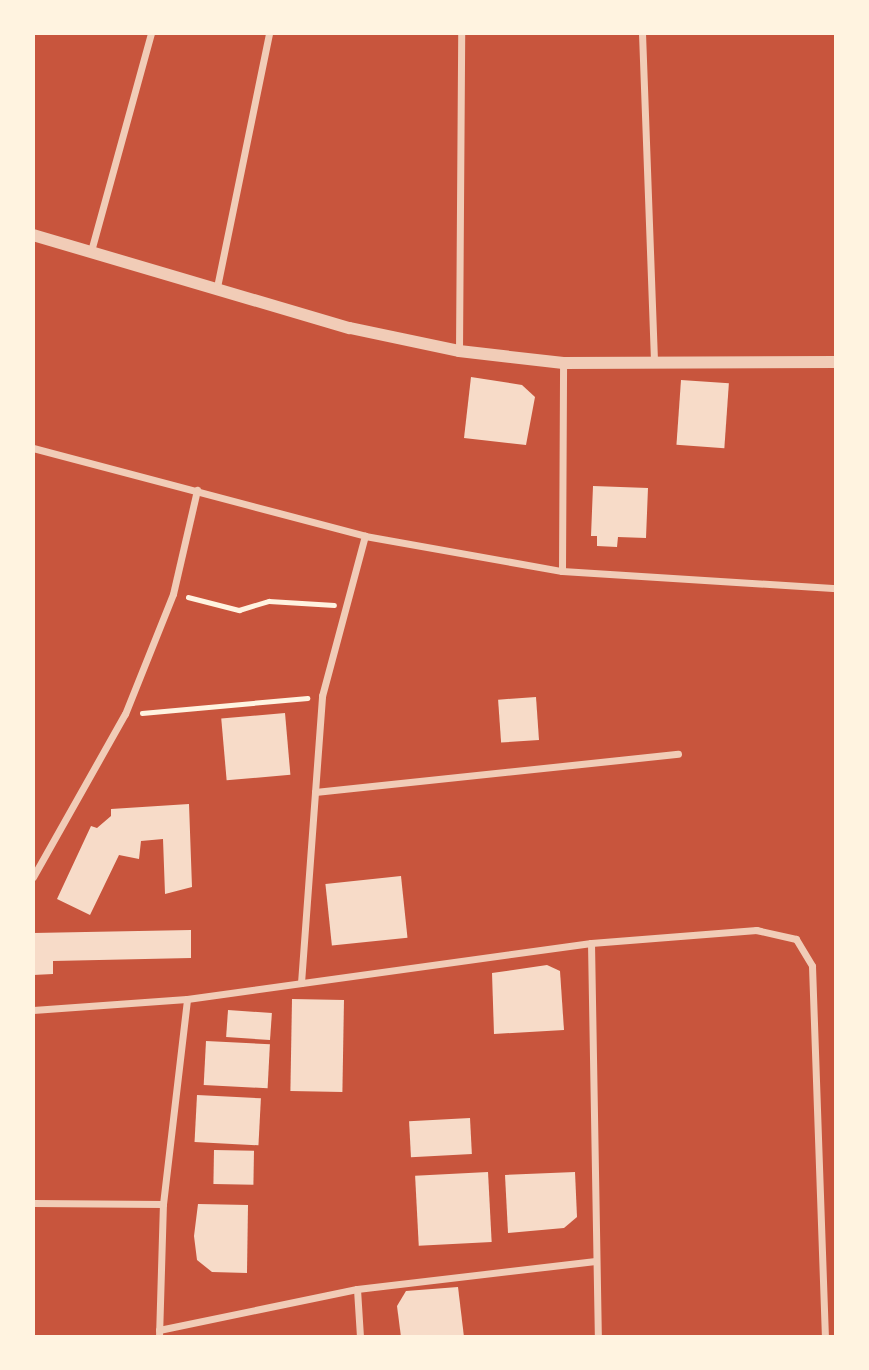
<!DOCTYPE html>
<html>
<head>
<meta charset="utf-8">
<style>
  body { margin:0 }
  #map { position:relative; width:869px; height:1370px; overflow:hidden; background:#c8553d; font-family:"DM Sans",sans-serif }
  div>[style] { position:absolute }
  .building>* { inset:0; background:#f7dbc8; transform-origin:0 0 }
  .path>* { height:4.5px; margin:-2.25px; padding:0 2.25px; transform-origin:2.25px; border-radius:2.25px; background:#fff3e0 }
  .minor>* { height:7px; margin:-3.5px; padding:0 3.5px; transform-origin:3.5px; border-radius:3.5px; background:#f1ccb7 }
  .tertiary>* { height:12px; margin:-6px; padding:0 6px; transform-origin:6px; border-radius:6px; background:#f1ccb7 }
  span { translate:-50% -50%; white-space:nowrap; text-align:center; line-height:1.15; -webkit-text-stroke:6px #fff3e0; paint-order:stroke }
  .frame { position:absolute; inset:0; border:35px solid #fff3e0; pointer-events:none }
</style>
</head>
<body>
<div id="map">
  <div class="building">
    <i style="clip-path:polygon(471px 377px,522px 385px,535px 397px,526px 445px,464px 438px)"></i>
    <i style="left:681px;top:380px;width:48px;height:65px;rotate:4deg"></i>
    <i style="clip-path:polygon(593px 486px,648px 488px,646px 538px,618px 537px,617px 547px,597px 546px,597px 536px,591px 536px)"></i>
    <i style="left:536px;top:697px;width:43px;height:38px;rotate:86deg"></i>
    <i style="left:285px;top:713px;width:62px;height:64px;rotate:85deg"></i>
    <i style="clip-path:polygon(189px 804px,192px 887px,165px 894px,163px 839px,141px 841px,139px 859px,119px 855px,90px 915px,57px 899px,91px 826px,97px 828px,111px 816px,111px 809px)"></i>
    <i style="left:401px;top:876px;width:62px;height:76px;rotate:84deg"></i>
    <i style="clip-path:polygon(191px 930px,191px 958px,53px 961px,53px 974px,33px 975px,33px 933px)"></i>
    <i style="clip-path:polygon(547px 965px,560px 971px,564px 1030px,494px 1034px,492px 973px)"></i>
    <i style="left:292px;top:999px;width:52px;height:92px;rotate:1deg"></i>
    <i style="left:228px;top:1010px;width:44px;height:27px;rotate:4deg"></i>
    <i style="left:206px;top:1041px;width:64px;height:44px;rotate:3deg"></i>
    <i style="left:197px;top:1095px;width:64px;height:47px;rotate:3deg"></i>
    <i style="left:470px;top:1118px;width:36px;height:61px;rotate:87deg"></i>
    <i style="left:214px;top:1150px;width:40px;height:34px;rotate:1deg"></i>
    <i style="left:488px;top:1172px;width:70px;height:73px;rotate:87deg"></i>
    <i style="clip-path:polygon(575px 1172px,577px 1217px,564px 1228px,508px 1233px,505px 1175px)"></i>
    <i style="clip-path:polygon(198px 1204px,248px 1205px,247px 1273px,212px 1272px,197px 1260px,194px 1236px)"></i>
    <i style="clip-path:polygon(458px 1287px,464px 1337px,401px 1337px,397px 1306px,406px 1291px)"></i>
  </div>
  <div class="path">
    <i style="left:188px;top:597px;width:53px;rotate:14.3deg"></i>
    <i style="left:239px;top:610px;width:31px;rotate:-17deg"></i>
    <i style="left:269px;top:601px;width:65px;rotate:3.5deg"></i>
    <i style="left:142px;top:713px;width:166px;rotate:-5.2deg"></i>
  </div>
  <div class="minor">
    <i style="left:642px;top:33px;width:330px;rotate:87.9deg"></i>
    <i style="left:91px;top:251px;width:226px;rotate:-74.6deg"></i>
    <i style="left:217px;top:287px;width:259px;rotate:-78.4deg"></i>
    <i style="left:459px;top:351px;width:318px;rotate:-89.6deg"></i>
    <i style="left:33px;top:448px;width:343px;rotate:14.8deg"></i>
    <i style="left:365px;top:536px;width:200px;rotate:10.1deg"></i>
    <i style="left:562px;top:571px;width:275px;rotate:3.6deg"></i>
    <i style="left:562px;top:571px;width:208px;rotate:-89.7deg"></i>
    <i style="left:315px;top:792px;width:365px;rotate:-6deg"></i>
    <i style="left:33px;top:877px;width:187px;rotate:-60.6deg"></i>
    <i style="left:125px;top:714px;width:129px;rotate:-68.2deg"></i>
    <i style="left:173px;top:594px;width:107px;rotate:-77deg"></i>
    <i style="left:591px;top:943px;width:394px;rotate:89deg"></i>
    <i style="left:301px;top:983px;width:288px;rotate:-85.8deg"></i>
    <i style="left:322px;top:696px;width:166px;rotate:-75deg"></i>
    <i style="left:33px;top:1010px;width:154px;rotate:-4.1deg"></i>
    <i style="left:187px;top:999px;width:408px;rotate:-7.9deg"></i>
    <i style="left:591px;top:943px;width:166px;rotate:-4.5deg"></i>
    <i style="left:756px;top:930px;width:41px;rotate:12.7deg"></i>
    <i style="left:796px;top:939px;width:31px;rotate:59deg"></i>
    <i style="left:812px;top:966px;width:371px;rotate:88deg"></i>
    <i style="left:33px;top:1203px;width:130px;rotate:0.4deg"></i>
    <i style="left:357px;top:1289px;width:48px;rotate:86.4deg"></i>
    <i style="left:159px;top:1330px;width:202px;rotate:-11.7deg"></i>
    <i style="left:357px;top:1289px;width:240px;rotate:-6.7deg"></i>
    <i style="left:159px;top:1337px;width:133px;rotate:-88.3deg"></i>
    <i style="left:163px;top:1204px;width:206px;rotate:-83.3deg"></i>
  </div>
  <div class="tertiary">
    <i style="left:33px;top:235px;width:330px;rotate:16.4deg"></i>
    <i style="left:350px;top:328px;width:111px;rotate:11.9deg"></i>
    <i style="left:459px;top:351px;width:105px;rotate:6.6deg"></i>
    <i style="left:563px;top:363px;width:273px;rotate:-0.2deg"></i>
  </div>
  <div class="frame"></div>
</div>
</body>
</html>
